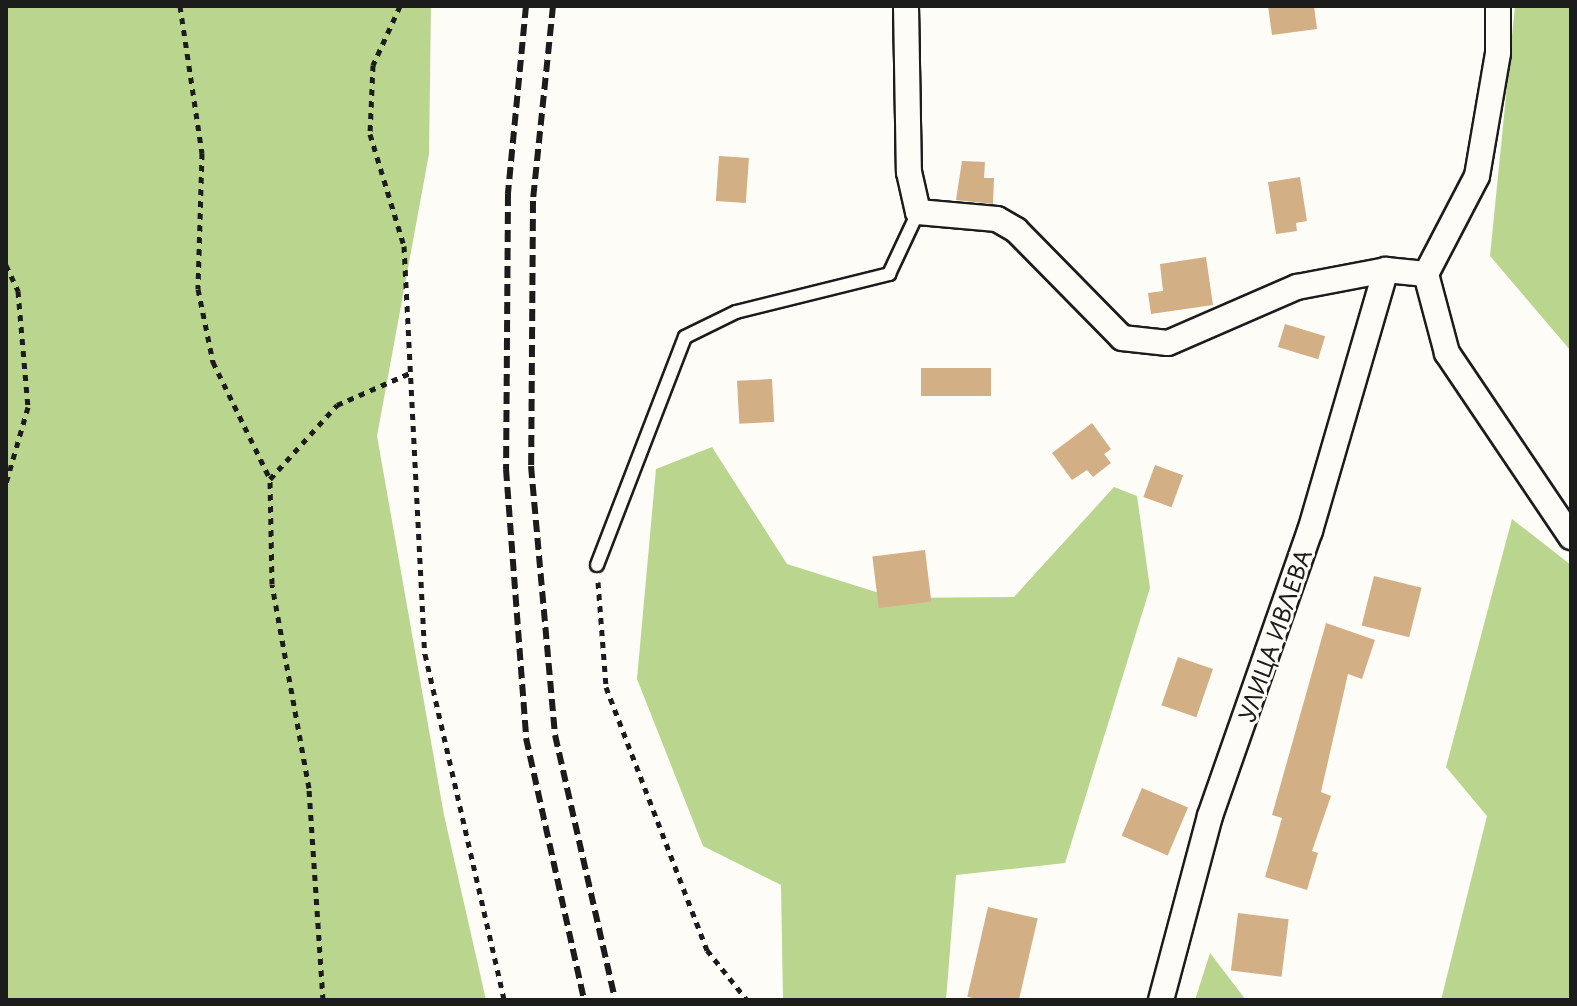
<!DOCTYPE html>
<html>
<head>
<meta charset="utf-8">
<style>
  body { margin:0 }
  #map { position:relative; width:1577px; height:1006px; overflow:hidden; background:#fdfcf7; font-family:"Playpen Sans",sans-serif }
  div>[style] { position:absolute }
  .green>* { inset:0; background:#bad58d }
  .building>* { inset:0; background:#d3af85; transform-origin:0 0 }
  .path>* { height:5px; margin-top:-2.5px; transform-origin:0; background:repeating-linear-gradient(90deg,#1c1c1c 0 6px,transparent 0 12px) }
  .roads { filter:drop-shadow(2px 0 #1c1c1c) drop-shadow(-2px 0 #1c1c1c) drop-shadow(0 2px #1c1c1c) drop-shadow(0 -2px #1c1c1c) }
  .lane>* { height:12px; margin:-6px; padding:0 6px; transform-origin:6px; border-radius:6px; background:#fdfcf7 }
  .street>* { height:24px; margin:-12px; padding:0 12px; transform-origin:12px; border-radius:12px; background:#fdfcf7 }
  .rail>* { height:6px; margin-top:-3px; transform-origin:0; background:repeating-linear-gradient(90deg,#1c1c1c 0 12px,transparent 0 18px) }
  span { translate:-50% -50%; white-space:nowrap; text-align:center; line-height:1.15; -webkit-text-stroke:6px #fdfcf7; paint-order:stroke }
  .street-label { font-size:22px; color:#1c1c1c }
  .frame { position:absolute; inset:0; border:8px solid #1c1c1c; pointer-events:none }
</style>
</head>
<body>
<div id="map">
  <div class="green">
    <i style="clip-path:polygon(6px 6px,431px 6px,429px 154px,377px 436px,444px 815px,486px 1000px,6px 1000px)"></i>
    <i style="clip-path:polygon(1515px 6px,1571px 6px,1571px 351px,1490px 256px)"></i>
    <i style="clip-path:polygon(712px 447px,787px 564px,895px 598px,1014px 597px,1114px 487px,1137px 496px,1150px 588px,1065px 863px,956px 875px,946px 1000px,783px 1000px,781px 885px,703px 846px,637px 679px,656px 469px)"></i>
    <i style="clip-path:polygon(1512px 519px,1571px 565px,1571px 1000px,1441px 1000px,1487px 816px,1446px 767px)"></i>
    <i style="clip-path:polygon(1210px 953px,1246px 1000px,1195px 1000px)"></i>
  </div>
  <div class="building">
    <i style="clip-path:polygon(1268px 6px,1314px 6px,1317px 29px,1272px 35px)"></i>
    <i style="left:719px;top:156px;width:30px;height:45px;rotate:4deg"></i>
    <i style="clip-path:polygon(962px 161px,985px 162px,984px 178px,994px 178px,993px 204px,956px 200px)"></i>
    <i style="clip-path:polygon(1300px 177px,1307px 221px,1296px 223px,1297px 231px,1276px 234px,1268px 182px)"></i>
    <i style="clip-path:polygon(1206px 257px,1213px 305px,1151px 314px,1148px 293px,1163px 291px,1160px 264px)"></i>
    <i style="left:1285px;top:324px;width:42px;height:24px;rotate:17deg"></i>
    <i style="left:991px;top:368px;width:28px;height:70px;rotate:90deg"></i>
    <i style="left:772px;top:379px;width:43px;height:35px;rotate:87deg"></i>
    <i style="clip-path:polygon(1092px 423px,1111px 449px,1104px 454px,1111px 463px,1093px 477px,1087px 470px,1072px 480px,1052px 453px)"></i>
    <i style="left:1155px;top:465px;width:30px;height:34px;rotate:20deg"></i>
    <i style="left:925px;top:550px;width:52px;height:53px;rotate:83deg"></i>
    <i style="left:1374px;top:576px;width:49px;height:51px;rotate:14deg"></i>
    <i style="clip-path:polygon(1326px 623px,1375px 640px,1362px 679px,1348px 674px,1321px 792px,1331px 796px,1312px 851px,1318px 853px,1307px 890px,1265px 877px,1282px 818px,1272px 815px)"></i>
    <i style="left:1178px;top:657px;width:37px;height:51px;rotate:19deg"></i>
    <i style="left:1142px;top:788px;width:50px;height:52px;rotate:23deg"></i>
    <i style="left:988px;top:907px;width:51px;height:92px;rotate:13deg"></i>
    <i style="left:1238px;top:913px;width:51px;height:58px;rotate:7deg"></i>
  </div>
  <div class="path">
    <i style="left:180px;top:6px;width:149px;rotate:81.5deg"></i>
    <i style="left:202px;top:153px;width:136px;rotate:91.7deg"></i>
    <i style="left:198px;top:289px;width:75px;rotate:78.4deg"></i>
    <i style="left:213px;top:362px;width:130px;rotate:64deg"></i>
    <i style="left:400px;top:6px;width:65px;rotate:114.6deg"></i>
    <i style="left:373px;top:65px;width:69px;rotate:92.5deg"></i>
    <i style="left:370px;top:134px;width:117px;rotate:73.1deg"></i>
    <i style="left:404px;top:246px;width:409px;rotate:87.1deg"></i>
    <i style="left:425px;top:654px;width:355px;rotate:77.1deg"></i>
    <i style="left:6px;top:265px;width:29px;rotate:65deg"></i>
    <i style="left:18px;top:291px;width:116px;rotate:85.1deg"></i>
    <i style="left:28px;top:407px;width:79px;rotate:106.1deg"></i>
    <i style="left:598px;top:582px;width:105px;rotate:85.6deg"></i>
    <i style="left:606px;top:687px;width:282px;rotate:69deg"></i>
    <i style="left:707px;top:950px;width:64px;rotate:51.3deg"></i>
    <i style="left:323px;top:1000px;width:212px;rotate:-93.8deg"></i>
    <i style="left:309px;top:788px;width:207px;rotate:-100.3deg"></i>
    <i style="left:272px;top:584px;width:105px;rotate:-91.1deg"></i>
    <i style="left:270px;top:479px;width:100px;rotate:-47.8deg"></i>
    <i style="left:337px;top:405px;width:80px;rotate:-23.7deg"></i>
  </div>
  <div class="roads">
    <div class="lane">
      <i style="left:597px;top:565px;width:244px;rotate:-68.9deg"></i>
      <i style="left:685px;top:337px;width:57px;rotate:-26.1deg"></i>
      <i style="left:736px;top:312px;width:158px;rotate:-13.9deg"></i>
      <i style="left:889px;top:274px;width:68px;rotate:-64.9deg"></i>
    </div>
    <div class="street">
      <i style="left:906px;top:6px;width:166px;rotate:89deg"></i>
      <i style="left:909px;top:172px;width:41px;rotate:77.3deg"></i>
      <i style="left:918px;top:212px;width:79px;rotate:5.1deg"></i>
      <i style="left:997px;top:219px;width:22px;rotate:30deg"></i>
      <i style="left:1016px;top:230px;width:151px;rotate:45.5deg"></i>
      <i style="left:1122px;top:338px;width:46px;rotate:6.2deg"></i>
      <i style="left:1168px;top:343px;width:141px;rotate:-23.5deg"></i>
      <i style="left:1297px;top:287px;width:91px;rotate:-10.8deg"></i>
      <i style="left:1386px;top:270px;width:40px;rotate:5.7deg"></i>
      <i style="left:1426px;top:274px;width:82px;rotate:75.1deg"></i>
      <i style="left:1447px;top:353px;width:222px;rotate:56deg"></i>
      <i style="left:1426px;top:274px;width:110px;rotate:-62.5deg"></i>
      <i style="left:1477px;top:176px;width:125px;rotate:-80.3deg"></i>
      <i style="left:1498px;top:53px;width:47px;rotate:-90deg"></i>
      <i style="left:1161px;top:1000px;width:190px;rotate:-75.1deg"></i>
      <i style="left:1210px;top:816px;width:302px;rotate:-70.7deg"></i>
      <i style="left:1310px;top:531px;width:272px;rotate:-73.8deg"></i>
    </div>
  </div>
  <div class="rail">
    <i style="left:526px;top:6px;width:189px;rotate:95.5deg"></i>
    <i style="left:508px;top:194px;width:275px;rotate:90.4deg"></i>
    <i style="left:506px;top:469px;width:270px;rotate:85.7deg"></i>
    <i style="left:526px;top:738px;width:268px;rotate:77.5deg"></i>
    <i style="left:553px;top:6px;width:196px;rotate:95.9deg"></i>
    <i style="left:533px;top:201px;width:265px;rotate:90.4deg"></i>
    <i style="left:531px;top:466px;width:270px;rotate:84.9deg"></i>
    <i style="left:555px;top:735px;width:272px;rotate:77.2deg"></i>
  </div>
  <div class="street-label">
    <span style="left:1274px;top:635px;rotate:-71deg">УЛИЦА ИВЛЕВА</span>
  </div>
  <div class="frame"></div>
</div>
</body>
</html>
